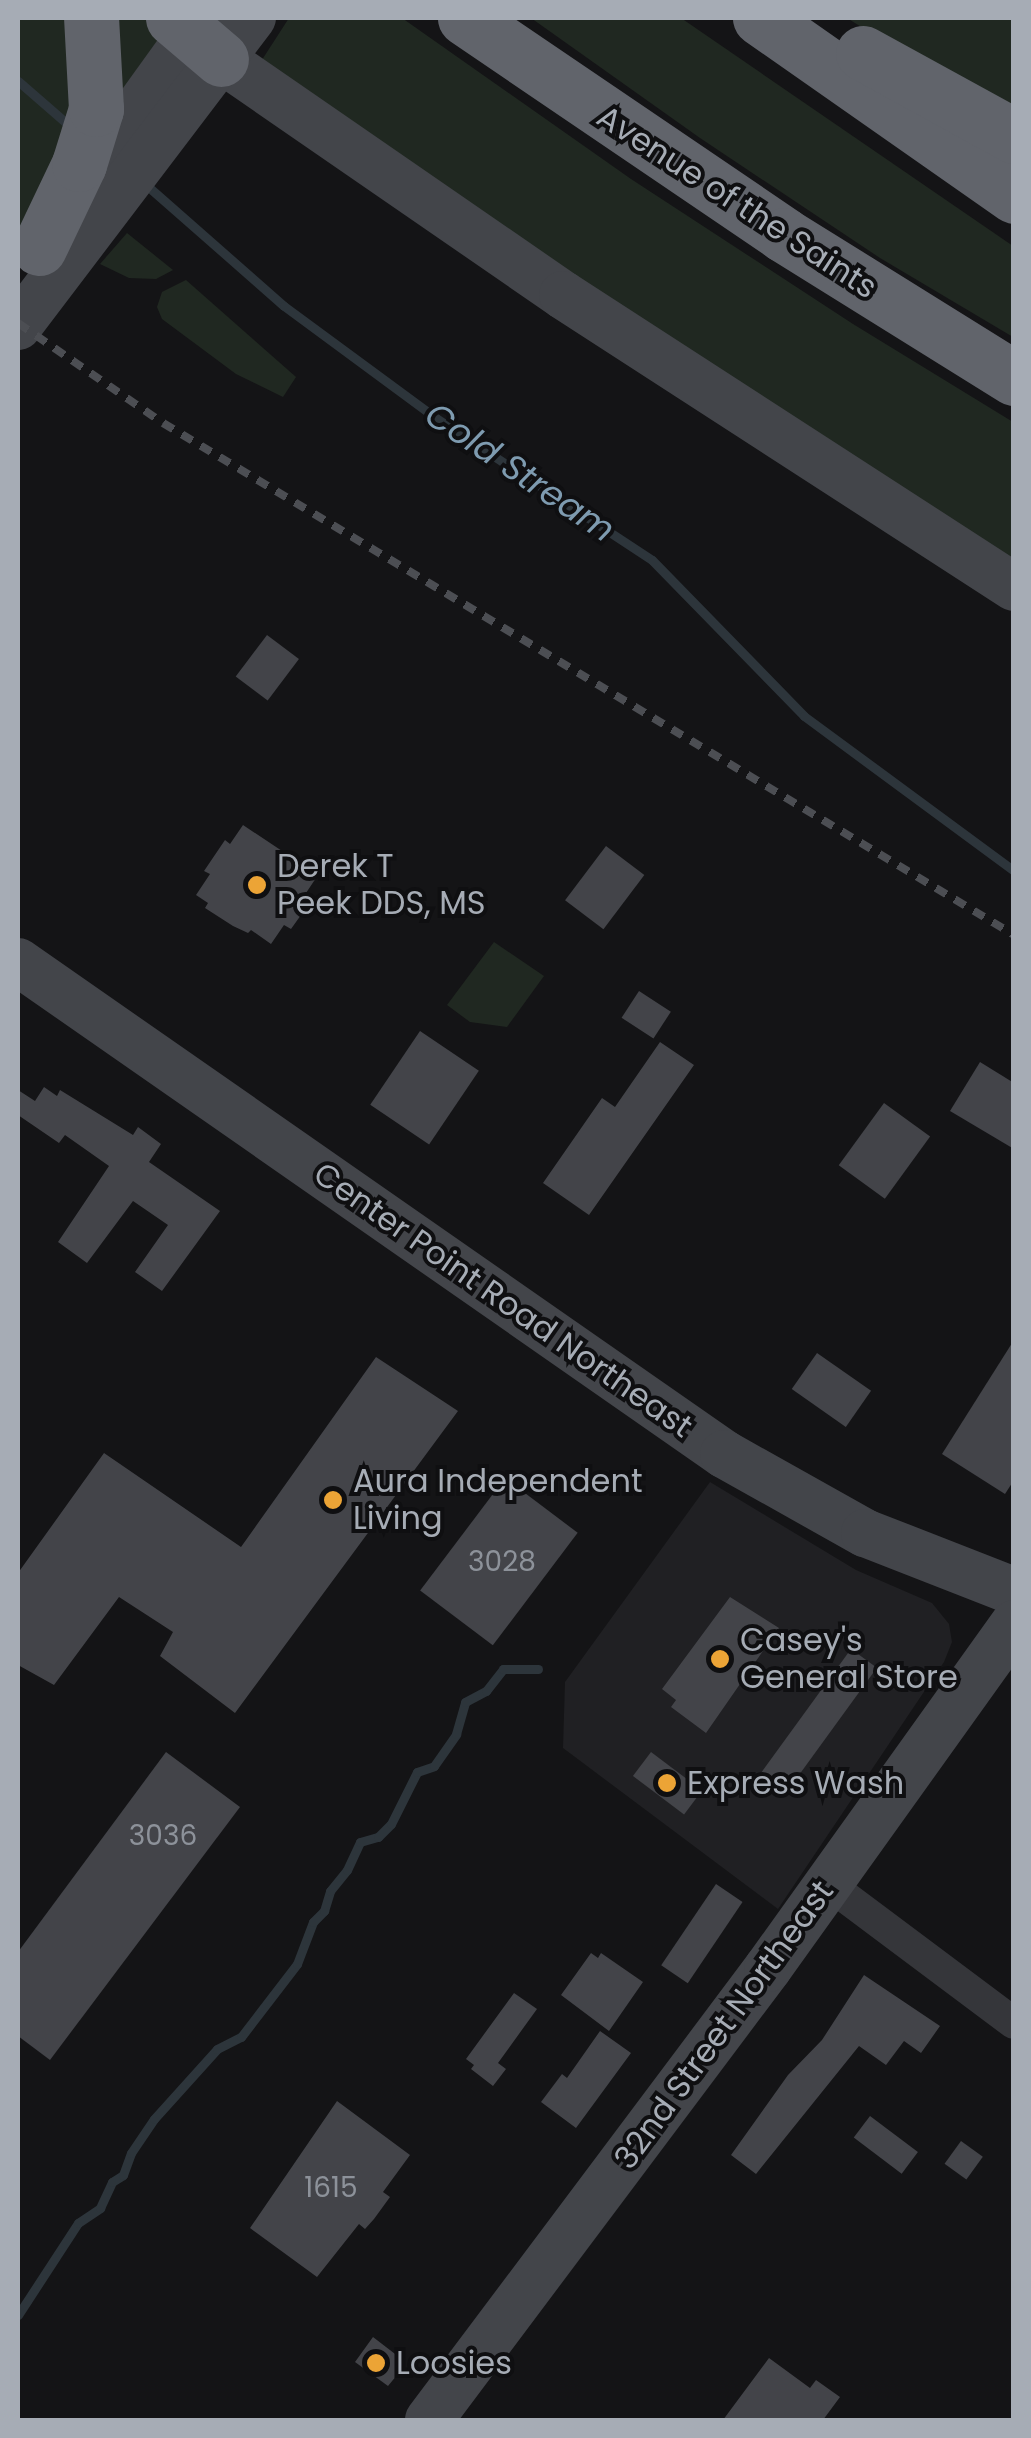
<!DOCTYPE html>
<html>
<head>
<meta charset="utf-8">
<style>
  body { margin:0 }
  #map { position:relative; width:1031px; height:2438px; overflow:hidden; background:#141416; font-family:Poppins,sans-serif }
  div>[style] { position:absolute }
  .built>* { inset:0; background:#202023 }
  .green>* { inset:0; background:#202821 }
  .stream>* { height:9px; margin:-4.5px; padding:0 4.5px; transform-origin:4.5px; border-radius:4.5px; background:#2d353b }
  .building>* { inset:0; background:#434449; transform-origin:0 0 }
  .street>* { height:32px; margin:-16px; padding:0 16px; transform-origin:16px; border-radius:16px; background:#35363a }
  .secondary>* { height:48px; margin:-24px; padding:0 24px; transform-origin:24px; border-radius:24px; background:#43454a }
  .highway>* { height:55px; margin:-27.5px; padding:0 27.5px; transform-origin:27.5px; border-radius:27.5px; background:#61646b }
  .rail>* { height:8px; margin-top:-4px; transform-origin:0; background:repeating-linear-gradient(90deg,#4c4e53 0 12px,transparent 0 22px) }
  .dots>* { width:28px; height:28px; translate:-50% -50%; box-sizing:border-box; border:5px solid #0f0f11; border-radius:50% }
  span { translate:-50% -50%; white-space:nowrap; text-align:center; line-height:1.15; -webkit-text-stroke:8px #0f0f11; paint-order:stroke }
  .number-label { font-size:28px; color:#8d929a }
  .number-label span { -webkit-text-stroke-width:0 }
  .street-label { font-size:32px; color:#a6acb5 }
  .poi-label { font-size:32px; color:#a6acb5 }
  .left { translate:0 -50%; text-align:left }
  .water-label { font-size:35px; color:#7e9bb0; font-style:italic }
  .frame { position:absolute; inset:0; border:20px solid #a6acb5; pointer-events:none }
</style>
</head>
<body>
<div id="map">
  <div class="built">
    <i style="clip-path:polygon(710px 1482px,856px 1570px,932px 1603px,949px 1624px,952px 1642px,944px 1662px,778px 1909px,563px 1748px,565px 1682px)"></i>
  </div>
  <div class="green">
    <i style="clip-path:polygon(18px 18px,70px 18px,74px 110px,18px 248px)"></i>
    <i style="clip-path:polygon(103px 18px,147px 18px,160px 41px,112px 107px)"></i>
    <i style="clip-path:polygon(289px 18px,402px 18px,631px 179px,853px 324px,1013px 422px,1013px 566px,258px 66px)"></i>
    <i style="clip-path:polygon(531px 18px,681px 18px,1013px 246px,1013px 337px,880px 258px,700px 138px)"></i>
    <i style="clip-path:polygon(847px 18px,1013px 18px,1013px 115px,893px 47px)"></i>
    <i style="clip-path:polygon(127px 233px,173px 270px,156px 279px,129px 278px,100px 264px)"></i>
    <i style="clip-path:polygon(186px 280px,296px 377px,283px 397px,236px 374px,162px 319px,157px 307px,162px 292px)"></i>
    <i style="clip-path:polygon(494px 942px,544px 976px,507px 1027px,470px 1022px,447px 1005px)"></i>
  </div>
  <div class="stream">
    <i style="left:18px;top:81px;width:72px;rotate:41deg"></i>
    <i style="left:144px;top:183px;width:186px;rotate:41.3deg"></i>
    <i style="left:284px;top:306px;width:189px;rotate:36.4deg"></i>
    <i style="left:436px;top:418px;width:258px;rotate:33.3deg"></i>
    <i style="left:652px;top:560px;width:218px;rotate:45.7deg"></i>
    <i style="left:804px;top:716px;width:261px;rotate:36.4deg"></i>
    <i style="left:18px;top:2315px;width:110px;rotate:-56.9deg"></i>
    <i style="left:78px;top:2223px;width:27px;rotate:-34deg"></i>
    <i style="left:100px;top:2208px;width:29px;rotate:-65deg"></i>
    <i style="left:112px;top:2182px;width:13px;rotate:-32deg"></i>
    <i style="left:123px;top:2175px;width:23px;rotate:-70deg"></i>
    <i style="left:131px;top:2153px;width:41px;rotate:-55.9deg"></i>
    <i style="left:154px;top:2119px;width:94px;rotate:-48deg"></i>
    <i style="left:217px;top:2049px;width:27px;rotate:-27deg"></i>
    <i style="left:241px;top:2037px;width:92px;rotate:-52.5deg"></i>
    <i style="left:297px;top:1964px;width:45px;rotate:-69.1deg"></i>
    <i style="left:313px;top:1922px;width:16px;rotate:-45deg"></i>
    <i style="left:324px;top:1911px;width:21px;rotate:-73deg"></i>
    <i style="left:330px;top:1891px;width:27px;rotate:-51deg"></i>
    <i style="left:347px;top:1870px;width:31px;rotate:-65deg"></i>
    <i style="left:360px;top:1842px;width:19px;rotate:-16deg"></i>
    <i style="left:378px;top:1837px;width:18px;rotate:-45deg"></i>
    <i style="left:391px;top:1824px;width:58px;rotate:-63.4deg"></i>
    <i style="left:417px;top:1772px;width:18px;rotate:-19deg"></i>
    <i style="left:434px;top:1766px;width:39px;rotate:-55deg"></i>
    <i style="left:456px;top:1734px;width:33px;rotate:-74deg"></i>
    <i style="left:465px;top:1702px;width:24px;rotate:-28deg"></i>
    <i style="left:486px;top:1691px;width:28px;rotate:-52deg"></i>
    <i style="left:503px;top:1669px;width:35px"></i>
  </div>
  <div class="building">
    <i style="left:267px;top:635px;width:40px;height:52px;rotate:37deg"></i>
    <i style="clip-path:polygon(243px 825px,318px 875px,304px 896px,311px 901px,291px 929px,284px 925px,271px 944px,251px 930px,248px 933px,233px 926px,205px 908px,208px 903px,196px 895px,210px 874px,204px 871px,225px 840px,230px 844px)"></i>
    <i style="left:606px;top:846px;width:48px;height:68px;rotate:37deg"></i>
    <i style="left:639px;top:991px;width:38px;height:32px;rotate:33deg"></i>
    <i style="left:420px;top:1031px;width:71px;height:89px;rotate:34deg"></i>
    <i style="clip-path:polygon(660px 1042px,694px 1065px,589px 1215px,543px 1183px,602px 1098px,615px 1107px)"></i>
    <i style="clip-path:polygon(980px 1062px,1014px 1083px,1014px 1149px,950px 1111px)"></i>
    <i style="clip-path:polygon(44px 1087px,57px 1096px,60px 1090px,133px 1135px,138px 1127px,161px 1144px,149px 1162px,220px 1211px,162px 1291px,135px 1272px,168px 1225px,133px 1201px,87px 1263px,58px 1242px,109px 1166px,65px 1135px,59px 1143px,18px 1115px,18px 1090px,35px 1101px)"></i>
    <i style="left:884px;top:1103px;width:57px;height:77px;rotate:36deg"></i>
    <i style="clip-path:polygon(1014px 1340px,1014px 1480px,1005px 1494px,942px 1454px)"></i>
    <i style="left:817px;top:1353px;width:66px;height:44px;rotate:35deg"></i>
    <i style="clip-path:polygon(376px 1357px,458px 1411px,235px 1713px,160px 1656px,173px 1632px,119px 1597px,54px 1685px,18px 1665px,18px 1573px,104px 1453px,241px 1547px)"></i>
    <i style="left:505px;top:1478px;width:91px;height:141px;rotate:37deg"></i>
    <i style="clip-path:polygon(730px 1597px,779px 1628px,706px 1733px,671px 1707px,676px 1700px,662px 1689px)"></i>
    <i style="left:851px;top:1649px;width:32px;height:159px;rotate:36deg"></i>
    <i style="clip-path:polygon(166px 1752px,240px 1807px,50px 2060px,18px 2036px,18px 1952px)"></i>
    <i style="left:651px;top:1752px;width:64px;height:30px;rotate:37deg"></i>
    <i style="left:716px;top:1884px;width:32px;height:98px;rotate:34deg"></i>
    <i style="clip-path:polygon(591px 1953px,598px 1958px,601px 1953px,643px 1982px,609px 2031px,561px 1995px)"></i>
    <i style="clip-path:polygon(864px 1975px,940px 2026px,921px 2053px,904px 2041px,886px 2065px,859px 2046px,756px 2174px,731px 2155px,788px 2075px,822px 2040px)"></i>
    <i style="clip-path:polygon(514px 1993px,537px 2009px,498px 2063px,506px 2069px,493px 2086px,471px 2069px,474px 2065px,466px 2059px)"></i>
    <i style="clip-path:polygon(600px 2031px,631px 2053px,576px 2128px,541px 2102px,562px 2074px,567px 2078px)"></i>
    <i style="clip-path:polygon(337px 2101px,410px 2155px,383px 2192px,390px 2197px,374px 2219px,365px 2229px,359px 2224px,317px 2277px,250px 2228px)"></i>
    <i style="left:870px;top:2116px;width:60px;height:27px;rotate:37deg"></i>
    <i style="left:961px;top:2141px;width:27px;height:28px;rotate:36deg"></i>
    <i style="clip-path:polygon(373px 2337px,399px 2357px,395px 2363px,402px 2369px,388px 2386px,355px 2362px)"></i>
    <i style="clip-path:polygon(769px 2358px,810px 2388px,816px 2380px,840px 2397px,823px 2420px,723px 2420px)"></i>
  </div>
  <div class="street">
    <i style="left:828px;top:1884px;width:232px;rotate:36.8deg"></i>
  </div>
  <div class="secondary">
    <i style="left:221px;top:59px;width:416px;rotate:34.6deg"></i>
    <i style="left:563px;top:295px;width:537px;rotate:32.92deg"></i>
    <i style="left:80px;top:189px;width:211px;rotate:-54.3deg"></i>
    <i style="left:18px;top:326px;width:387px;rotate:-52.8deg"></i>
    <i style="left:18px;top:962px;width:861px;rotate:34.87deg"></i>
    <i style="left:724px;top:1454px;width:162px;rotate:29.3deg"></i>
    <i style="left:865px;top:1533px;width:160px;rotate:21.3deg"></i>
    <i style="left:429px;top:2420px;width:565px;rotate:-53.13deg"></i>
    <i style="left:768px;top:1968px;width:423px;rotate:-54.4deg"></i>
  </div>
  <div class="highway">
    <i style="left:173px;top:18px;width:63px;rotate:40.5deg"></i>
    <i style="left:465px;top:18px;width:386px;rotate:34.2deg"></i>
    <i style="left:784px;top:235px;width:271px;rotate:31.9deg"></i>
    <i style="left:760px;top:18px;width:310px;rotate:35deg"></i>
    <i style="left:863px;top:53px;width:172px;rotate:28.8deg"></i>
    <i style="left:39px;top:248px;width:93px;rotate:-64.5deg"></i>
    <i style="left:79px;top:164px;width:58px;rotate:-72.8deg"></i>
    <i style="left:96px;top:109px;width:91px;rotate:-93.1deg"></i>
  </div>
  <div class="rail">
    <i style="left:18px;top:323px;width:176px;rotate:34.6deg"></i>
    <i style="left:163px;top:423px;width:993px;rotate:31.03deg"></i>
  </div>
  <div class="dots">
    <i style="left:257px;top:885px;background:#eca436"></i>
    <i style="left:333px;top:1500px;background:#eca436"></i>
    <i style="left:720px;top:1659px;background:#eca436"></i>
    <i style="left:667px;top:1783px;background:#eca436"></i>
    <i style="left:376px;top:2363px;background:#eca436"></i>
  </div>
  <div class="number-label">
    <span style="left:502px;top:1562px">3028</span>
    <span style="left:163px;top:1836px">3036</span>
    <span style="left:331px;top:2188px">1615</span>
  </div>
  <div class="street-label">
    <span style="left:737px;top:202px;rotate:33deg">Avenue of the Saints</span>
    <span style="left:503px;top:1300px;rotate:35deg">Center Point Road Northeast</span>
    <span style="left:724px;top:2025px;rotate:-54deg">32nd Street Northeast</span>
  </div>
  <div class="poi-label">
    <span class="left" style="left:277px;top:885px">Derek T<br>Peek DDS, MS</span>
    <span class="left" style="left:353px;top:1500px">Aura Independent<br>Living</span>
    <span class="left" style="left:740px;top:1659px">Casey's<br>General Store</span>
    <span class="left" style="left:687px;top:1783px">Express Wash</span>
    <span class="left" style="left:396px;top:2363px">Loosies</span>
  </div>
  <div class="water-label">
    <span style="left:520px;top:472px;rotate:34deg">Cold Stream</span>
  </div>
  <div class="frame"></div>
</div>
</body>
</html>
